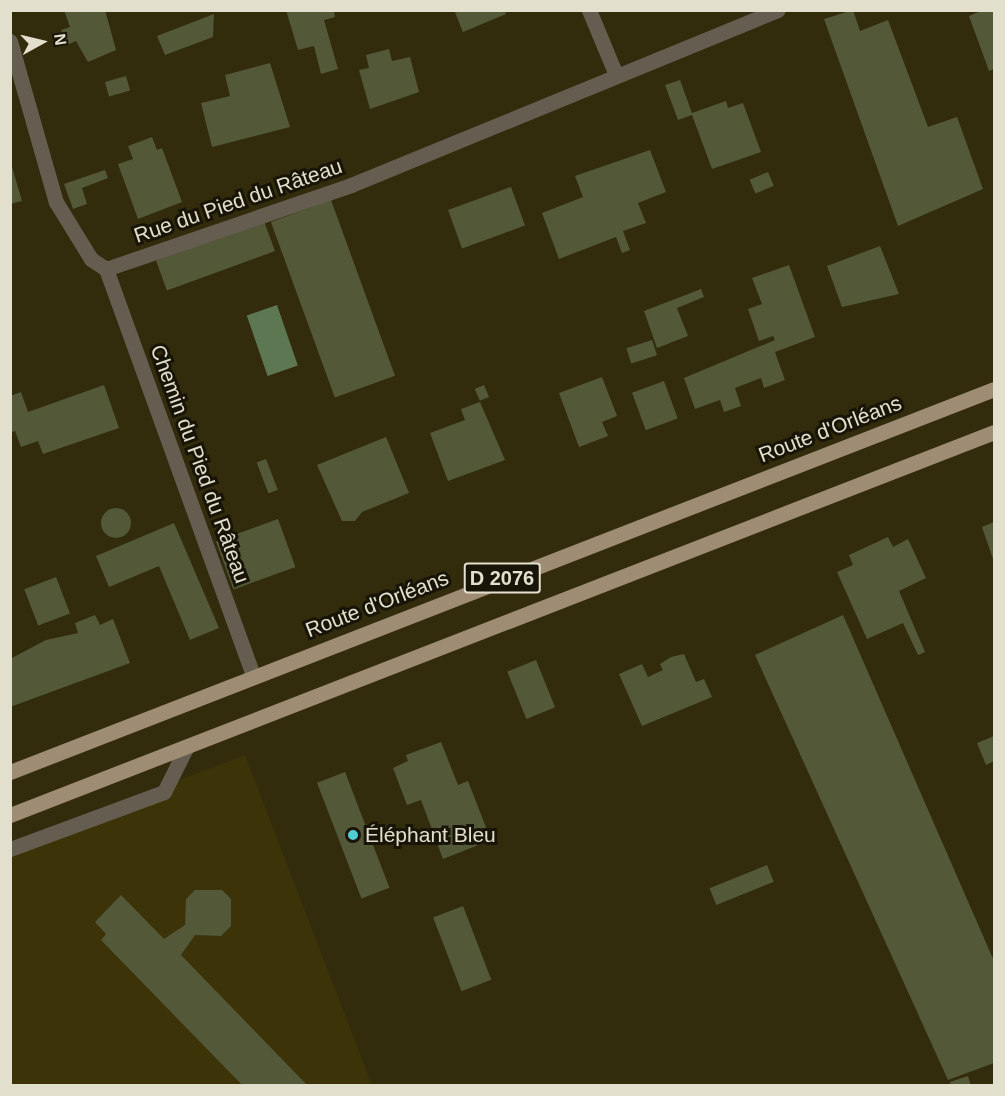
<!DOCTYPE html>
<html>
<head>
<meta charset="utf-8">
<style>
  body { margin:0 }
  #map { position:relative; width:1005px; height:1096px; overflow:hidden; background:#332c0c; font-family:Helvetica,sans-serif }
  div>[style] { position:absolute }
  .built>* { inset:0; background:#3d3309 }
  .water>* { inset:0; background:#5c7751; transform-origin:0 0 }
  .building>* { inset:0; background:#525838; transform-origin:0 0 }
  .round { border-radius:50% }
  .street>* { height:15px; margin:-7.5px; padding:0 7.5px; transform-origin:7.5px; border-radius:7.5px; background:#665d51 }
  .primary>* { height:15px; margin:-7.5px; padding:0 7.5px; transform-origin:7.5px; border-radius:7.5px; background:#9f8c74 }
  .dots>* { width:16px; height:16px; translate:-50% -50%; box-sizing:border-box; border:3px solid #181407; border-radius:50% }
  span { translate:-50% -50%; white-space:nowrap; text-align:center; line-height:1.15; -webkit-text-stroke:6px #181407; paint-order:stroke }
  .shield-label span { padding:2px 4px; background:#181407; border:2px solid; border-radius:4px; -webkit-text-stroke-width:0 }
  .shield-label { font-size:20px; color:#e3dfcd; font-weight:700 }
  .street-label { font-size:21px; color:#e3dfcd }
  .poi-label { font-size:21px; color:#e3dfcd }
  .left { translate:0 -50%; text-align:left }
  .frame { position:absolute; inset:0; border:12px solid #e3dfcd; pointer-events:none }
  .north { position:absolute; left:12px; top:12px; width:60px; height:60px; -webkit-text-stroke:4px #181407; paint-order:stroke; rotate:82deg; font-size:16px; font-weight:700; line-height:24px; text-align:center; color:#e3dfcd }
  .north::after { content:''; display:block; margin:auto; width:21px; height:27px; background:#e3dfcd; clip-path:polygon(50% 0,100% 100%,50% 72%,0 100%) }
</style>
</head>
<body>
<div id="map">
  <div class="built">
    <i style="clip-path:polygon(245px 755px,372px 1085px,11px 1086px,11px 844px)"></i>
  </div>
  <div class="water">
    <i style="left:277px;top:305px;width:64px;height:32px;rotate:71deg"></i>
  </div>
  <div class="building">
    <i style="clip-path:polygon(64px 10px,105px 10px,116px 50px,88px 62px,76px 41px,67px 45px,61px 30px,70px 27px)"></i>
    <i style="clip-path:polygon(286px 10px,334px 10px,335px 17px,324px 20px,338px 69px,321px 74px,314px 46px,298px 50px)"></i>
    <i style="clip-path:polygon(454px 10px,504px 10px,506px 14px,463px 32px)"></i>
    <i style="clip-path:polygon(853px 10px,860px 31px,888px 20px,928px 127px,957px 117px,983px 189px,898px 226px,824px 19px)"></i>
    <i style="clip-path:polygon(983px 10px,994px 10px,994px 69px,989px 71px,969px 16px)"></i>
    <i style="clip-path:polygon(214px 14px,213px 37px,165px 55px,157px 36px)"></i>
    <i style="clip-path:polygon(389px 49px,392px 61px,410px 57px,419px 92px,370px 109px,359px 70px,369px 68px,366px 55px)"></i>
    <i style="clip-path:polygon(270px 63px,290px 127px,212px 147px,201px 103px,230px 96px,225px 75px)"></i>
    <i style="left:126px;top:76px;width:15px;height:22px;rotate:74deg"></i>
    <i style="clip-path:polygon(680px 80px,692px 113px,726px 101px,728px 108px,743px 103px,761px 152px,712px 169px,692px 115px,678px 120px,665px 85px)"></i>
    <i style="clip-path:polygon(152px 137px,157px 150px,162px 148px,182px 202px,138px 219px,118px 164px,133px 159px,128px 146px)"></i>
    <i style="clip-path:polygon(650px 150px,666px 192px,638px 203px,646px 223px,623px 231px,630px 250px,622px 253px,616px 237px,559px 259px,542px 213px,583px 197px,575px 176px)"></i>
    <i style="clip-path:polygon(10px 160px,22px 201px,10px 204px)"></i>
    <i style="clip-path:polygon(105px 170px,108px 178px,82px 188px,87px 204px,73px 209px,64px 184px)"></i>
    <i style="left:768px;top:172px;width:15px;height:20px;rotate:67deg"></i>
    <i style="left:511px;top:187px;width:41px;height:67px;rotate:70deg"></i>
    <i style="left:331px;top:200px;width:187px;height:64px;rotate:70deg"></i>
    <i style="left:264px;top:221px;width:32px;height:115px;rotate:70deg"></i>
    <i style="clip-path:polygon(880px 246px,899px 294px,842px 307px,827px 266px)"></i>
    <i style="clip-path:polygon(789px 265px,815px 337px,775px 352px,785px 380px,764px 388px,761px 378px,735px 388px,741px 406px,724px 412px,720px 400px,695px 409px,684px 378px,775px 340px,773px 336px,759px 341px,748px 309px,762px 304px,752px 278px)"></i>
    <i style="clip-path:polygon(701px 289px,704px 297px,677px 308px,688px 336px,657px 348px,644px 311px)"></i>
    <i style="left:652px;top:340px;width:16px;height:27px;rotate:72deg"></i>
    <i style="clip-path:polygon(602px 377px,617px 416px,602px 422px,608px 436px,579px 447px,559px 393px)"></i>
    <i style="left:664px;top:381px;width:40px;height:34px;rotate:70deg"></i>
    <i style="clip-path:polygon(104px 385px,119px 428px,43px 454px,38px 441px,21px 447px,15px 431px,10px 433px,10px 396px,21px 392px,28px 412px)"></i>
    <i style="left:484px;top:385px;width:13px;height:10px;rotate:67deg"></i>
    <i style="clip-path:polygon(480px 402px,505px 460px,448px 481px,430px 433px,465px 420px,461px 409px)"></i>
    <i style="clip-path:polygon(386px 437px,409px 493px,362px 512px,355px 521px,342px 521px,317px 465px)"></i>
    <i style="left:266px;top:459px;width:33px;height:10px;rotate:69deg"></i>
    <i class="round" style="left:101px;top:508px;width:30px;height:30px"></i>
    <i style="left:278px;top:519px;width:51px;height:66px;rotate:70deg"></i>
    <i style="clip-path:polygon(994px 522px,994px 562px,982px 527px)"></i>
    <i style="clip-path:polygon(174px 523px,219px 628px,190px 640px,159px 566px,109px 587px,96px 556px)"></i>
    <i style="clip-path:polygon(888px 537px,893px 547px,908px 539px,926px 578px,899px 591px,925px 652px,918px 655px,903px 623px,867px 639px,837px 572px,853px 565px,849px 555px)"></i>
    <i style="left:56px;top:577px;width:39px;height:34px;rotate:69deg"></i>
    <i style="clip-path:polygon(95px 615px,100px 625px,113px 619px,130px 663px,10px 707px,10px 659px,46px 640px,78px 633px,75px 623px)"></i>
    <i style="clip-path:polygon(843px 615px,994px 961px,994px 1063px,948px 1080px,755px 655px)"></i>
    <i style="clip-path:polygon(684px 654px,696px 682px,704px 679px,712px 697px,642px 726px,619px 674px,642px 664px,648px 677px,663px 670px,660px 664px,671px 657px)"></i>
    <i style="left:536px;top:660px;width:51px;height:31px;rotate:68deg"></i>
    <i style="clip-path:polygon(994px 736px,994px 761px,986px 765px,977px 743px)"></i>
    <i style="clip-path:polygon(441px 742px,458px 785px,468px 781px,491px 840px,443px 859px,421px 800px,407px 805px,393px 768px,408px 761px,406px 755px)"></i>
    <i style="left:345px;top:772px;width:124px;height:30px;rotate:69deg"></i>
    <i style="left:767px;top:865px;width:18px;height:62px;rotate:68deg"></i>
    <i style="clip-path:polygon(195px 890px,222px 890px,231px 899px,231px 926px,221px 936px,195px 935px,181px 955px,308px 1086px,243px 1086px,101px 940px,106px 934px,95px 922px,121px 895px,164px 939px,185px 925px,186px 899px)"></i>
    <i style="left:463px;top:906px;width:79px;height:32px;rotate:69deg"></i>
    <i style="clip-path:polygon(968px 1076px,971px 1086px,951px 1086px,950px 1082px)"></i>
  </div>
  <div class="street">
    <i style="left:589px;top:10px;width:70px;rotate:67.4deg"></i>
    <i style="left:10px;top:41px;width:167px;rotate:74.1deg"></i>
    <i style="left:56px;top:202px;width:67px;rotate:58.4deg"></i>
    <i style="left:91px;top:259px;width:18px;rotate:34deg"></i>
    <i style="left:106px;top:269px;width:259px;rotate:-18.9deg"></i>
    <i style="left:351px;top:185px;width:461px;rotate:-22.3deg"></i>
    <i style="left:106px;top:269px;width:432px;rotate:70.1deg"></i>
    <i style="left:10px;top:849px;width:164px;rotate:-20.3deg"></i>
    <i style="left:164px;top:792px;width:51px;rotate:-63.4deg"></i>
  </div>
  <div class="primary">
    <i style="left:10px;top:772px;width:1056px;rotate:-21.27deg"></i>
    <i style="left:10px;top:815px;width:1056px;rotate:-21.27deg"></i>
  </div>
  <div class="dots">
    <i style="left:353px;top:835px;background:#51ccd2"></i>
  </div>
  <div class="shield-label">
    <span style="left:502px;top:578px">D 2076</span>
  </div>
  <div class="street-label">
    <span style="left:238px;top:201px;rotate:-19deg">Rue du Pied du Râteau</span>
    <span style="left:830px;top:429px;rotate:-21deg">Route d'Orléans</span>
    <span style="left:200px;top:464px;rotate:70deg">Chemin du Pied du Râteau</span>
    <span style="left:377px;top:604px;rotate:-21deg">Route d'Orléans</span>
  </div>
  <div class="poi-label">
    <span class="left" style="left:365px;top:835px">Éléphant Bleu</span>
  </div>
  <div class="frame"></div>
  <div class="north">N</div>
</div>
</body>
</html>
